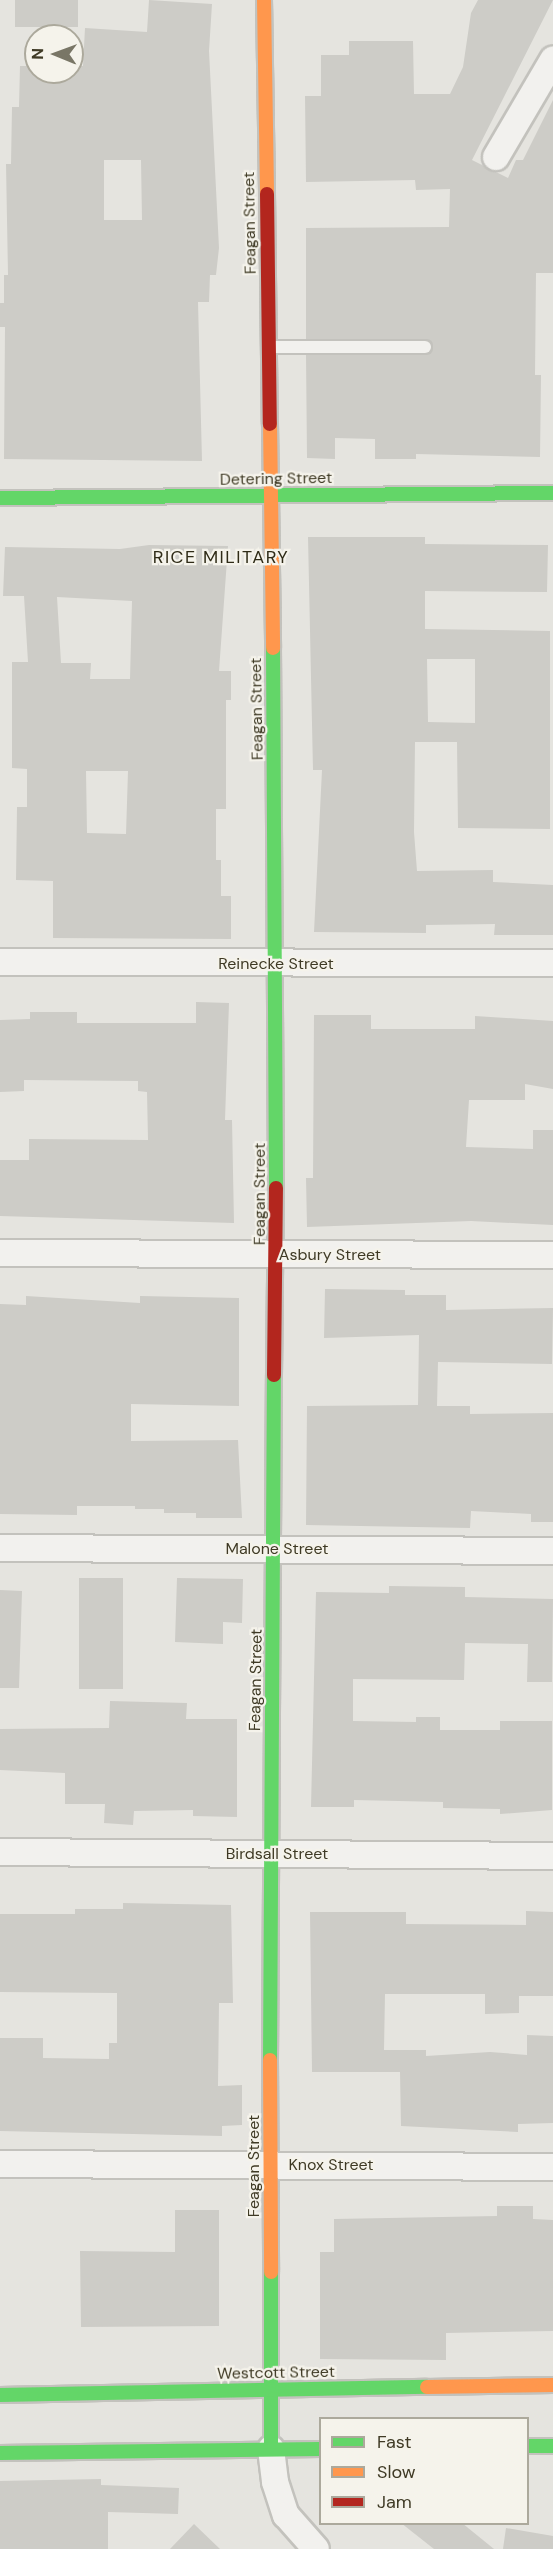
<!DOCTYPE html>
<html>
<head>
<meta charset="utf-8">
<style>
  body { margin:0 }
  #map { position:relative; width:553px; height:2549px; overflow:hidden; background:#e5e4df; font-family:"DM Sans",sans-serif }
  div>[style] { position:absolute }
  .building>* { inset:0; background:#cdccc7; transform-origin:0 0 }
  .roads { filter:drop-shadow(2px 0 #c3c2bd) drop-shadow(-2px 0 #c3c2bd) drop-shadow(0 2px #c3c2bd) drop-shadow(0 -2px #c3c2bd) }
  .lane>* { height:12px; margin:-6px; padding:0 6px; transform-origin:6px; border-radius:6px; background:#f2f1ee }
  .street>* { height:26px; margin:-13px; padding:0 13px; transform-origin:13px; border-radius:13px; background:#f2f1ee }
  .fast>* { height:14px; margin:-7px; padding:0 7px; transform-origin:7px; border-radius:7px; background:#63d668 }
  .slow>* { height:14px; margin:-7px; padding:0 7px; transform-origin:7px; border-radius:7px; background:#ff974d }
  .jam>* { height:14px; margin:-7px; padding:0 7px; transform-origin:7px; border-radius:7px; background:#b3261e }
  span { translate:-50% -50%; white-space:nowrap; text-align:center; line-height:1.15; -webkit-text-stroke:4.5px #f5f3eb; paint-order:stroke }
  .street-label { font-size:16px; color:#3f3a25 }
  .neighbourhood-label { font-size:18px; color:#2f2b17; letter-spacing:1.5px }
  .legend { position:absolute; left:319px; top:2417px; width:210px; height:108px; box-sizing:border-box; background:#f5f3eb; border:2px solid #aca99c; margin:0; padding:8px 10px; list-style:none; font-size:18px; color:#3f3a25 }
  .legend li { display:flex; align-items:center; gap:12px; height:30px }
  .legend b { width:30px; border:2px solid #aca99c }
  .north { position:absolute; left:24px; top:24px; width:60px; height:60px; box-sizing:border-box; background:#f5f3eb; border:2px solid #aca99c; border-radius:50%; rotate:271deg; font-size:16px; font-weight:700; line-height:24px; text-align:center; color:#3f3a25 }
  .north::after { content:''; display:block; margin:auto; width:21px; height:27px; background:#797666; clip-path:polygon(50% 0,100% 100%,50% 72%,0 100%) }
</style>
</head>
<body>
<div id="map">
  <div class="building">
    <i style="left:15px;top:0;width:63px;height:27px"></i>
    <i style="clip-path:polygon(evenodd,149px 0,212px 4px,209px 51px,219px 248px,216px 275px,210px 275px,209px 302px,198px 302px,202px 461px,4px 459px,5px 327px,0 327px,0 303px,4px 303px,4px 275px,8px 275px,6px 164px,11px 164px,12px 107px,19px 107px,20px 66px,36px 66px,36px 72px,72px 72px,72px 66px,83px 66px,85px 28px,147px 32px,149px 0,104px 160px,141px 160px,142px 220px,104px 220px,104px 160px)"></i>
    <i style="clip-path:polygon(478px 0,553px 0,472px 160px,508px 178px,516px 160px,523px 160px,553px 100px,553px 273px,536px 273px,535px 375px,541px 375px,540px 457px,416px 454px,416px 459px,375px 459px,375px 439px,335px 438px,335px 459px,307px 458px,306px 355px,425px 355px,433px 346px,425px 339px,306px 339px,306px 228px,449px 227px,450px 189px,416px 190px,415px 180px,306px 182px,305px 96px,321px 96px,321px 55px,349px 55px,349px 41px,413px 41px,414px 94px,450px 94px,463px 67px,471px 13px)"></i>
    <i style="clip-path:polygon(evenodd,308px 537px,425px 537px,425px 544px,548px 545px,547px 592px,425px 591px,425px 629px,550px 631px,550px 829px,458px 828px,457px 742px,415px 742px,414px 832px,417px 871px,493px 870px,493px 882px,553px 885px,553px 935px,494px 935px,495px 924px,426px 925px,426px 933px,314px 932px,322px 770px,313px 770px,308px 537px,427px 659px,475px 659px,475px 723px,428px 722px,427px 659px)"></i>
    <i style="clip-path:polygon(evenodd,149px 545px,228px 546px,219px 671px,231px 671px,231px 700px,226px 700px,226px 809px,216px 809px,216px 860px,221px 860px,221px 896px,231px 896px,231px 939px,53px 938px,53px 881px,16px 880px,17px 807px,27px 807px,27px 769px,12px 768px,12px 662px,28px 662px,24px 596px,3px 596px,5px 547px,120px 549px,149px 545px,57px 597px,132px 601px,130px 679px,90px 679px,91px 663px,61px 663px,57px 597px,149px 545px,86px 771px,128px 771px,126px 834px,87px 833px,86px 771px)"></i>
    <i style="clip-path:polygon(196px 1002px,229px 1003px,225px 1120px,232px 1120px,234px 1223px,0 1216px,0 1160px,29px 1160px,29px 1139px,148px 1140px,147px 1092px,138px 1091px,138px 1081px,24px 1080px,24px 1091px,0 1092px,0 1020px,30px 1019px,30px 1012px,77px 1012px,77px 1023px,196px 1023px)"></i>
    <i style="clip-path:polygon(314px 1015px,371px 1015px,371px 1029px,475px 1029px,475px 1016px,553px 1021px,553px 1089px,525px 1084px,525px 1100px,469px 1100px,466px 1147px,533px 1149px,533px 1130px,553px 1130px,553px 1225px,471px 1221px,307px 1227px,306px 1178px,313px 1178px)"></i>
    <i style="clip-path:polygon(325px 1289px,405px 1290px,405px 1295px,446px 1295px,446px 1310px,553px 1308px,552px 1364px,438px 1362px,437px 1406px,470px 1406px,470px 1414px,553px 1413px,553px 1522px,531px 1522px,531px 1514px,471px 1511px,470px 1528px,306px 1525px,307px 1406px,418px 1405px,419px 1335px,324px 1338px)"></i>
    <i style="clip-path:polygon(26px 1296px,140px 1303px,140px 1296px,239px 1298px,239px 1406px,131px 1404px,131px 1441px,238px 1440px,242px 1518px,196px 1518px,196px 1513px,164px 1513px,164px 1509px,135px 1509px,135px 1506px,77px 1506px,77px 1515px,0 1514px,0 1304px,26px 1305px)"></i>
    <i style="left:79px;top:1578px;width:44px;height:111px"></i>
    <i style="clip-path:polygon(177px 1578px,243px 1579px,242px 1623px,223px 1622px,223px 1644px,175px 1642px)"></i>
    <i style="clip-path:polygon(389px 1586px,465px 1587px,465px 1597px,553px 1599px,552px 1682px,527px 1682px,528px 1644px,465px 1643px,464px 1680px,353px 1679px,353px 1721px,416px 1722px,416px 1717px,440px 1717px,440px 1730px,500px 1730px,500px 1721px,552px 1721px,552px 1810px,500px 1814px,500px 1809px,443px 1808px,443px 1802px,354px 1800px,354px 1807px,311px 1807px,316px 1592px,389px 1593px)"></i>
    <i style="clip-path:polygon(0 1590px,22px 1591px,19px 1688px,0 1688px)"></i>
    <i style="clip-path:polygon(110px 1701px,187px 1703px,186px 1719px,237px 1719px,237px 1817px,193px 1816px,193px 1810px,134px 1811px,133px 1825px,104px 1823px,105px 1804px,65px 1804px,65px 1773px,0 1770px,0 1729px,109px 1728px)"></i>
    <i style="clip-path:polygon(123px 1903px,231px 1905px,233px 2003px,219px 2003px,218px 2086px,242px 2085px,242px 2125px,222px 2126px,222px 2136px,0 2131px,0 2038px,43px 2038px,43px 2058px,109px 2059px,109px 2043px,117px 2043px,117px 1993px,0 1992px,0 1914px,75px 1914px,75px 1909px,123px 1909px)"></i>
    <i style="clip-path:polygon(526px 1911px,553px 1912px,553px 1996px,519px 1996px,519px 2013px,485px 2014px,485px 1994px,385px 1994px,384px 2050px,426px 2050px,426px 2056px,490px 2052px,527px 2055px,527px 2035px,553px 2036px,553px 2123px,518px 2124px,518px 2132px,401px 2126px,400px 2072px,312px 2072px,310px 1912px,406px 1912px,406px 1924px,526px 1925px)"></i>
    <i style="clip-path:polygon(497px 2206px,533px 2206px,533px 2219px,553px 2220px,553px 2331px,446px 2333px,446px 2360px,320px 2359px,320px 2252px,334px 2252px,334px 2219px,497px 2216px)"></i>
    <i style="clip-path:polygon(175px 2210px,219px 2210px,219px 2326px,81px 2327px,80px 2251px,175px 2252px)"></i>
    <i style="clip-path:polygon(101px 2479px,101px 2485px,179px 2488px,178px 2514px,108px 2512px,108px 2549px,0 2549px,0 2481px)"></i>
    <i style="clip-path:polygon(401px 2523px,462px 2523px,494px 2549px,434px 2549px)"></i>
    <i style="clip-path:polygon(194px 2524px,220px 2549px,170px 2549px)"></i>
    <i style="clip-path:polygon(506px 2528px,553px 2536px,553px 2549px,503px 2549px)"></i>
  </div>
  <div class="roads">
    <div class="lane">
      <i style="left:269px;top:347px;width:156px"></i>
    </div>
    <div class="street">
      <i style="left:496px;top:157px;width:113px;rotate:-59.6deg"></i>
      <i style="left:0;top:962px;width:553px;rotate:0.1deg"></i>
      <i style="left:0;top:1253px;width:553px;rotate:0.21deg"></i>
      <i style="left:0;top:1548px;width:553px;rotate:0.31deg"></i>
      <i style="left:0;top:1852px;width:553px;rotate:0.41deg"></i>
      <i style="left:0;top:2164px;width:553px;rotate:0.31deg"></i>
      <i style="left:271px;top:2449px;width:33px;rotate:83deg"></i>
      <i style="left:275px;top:2482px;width:35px;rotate:72deg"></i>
      <i style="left:286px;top:2515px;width:45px;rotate:48.6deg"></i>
    </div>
    <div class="fast">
      <i style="left:0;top:498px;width:553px;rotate:-0.52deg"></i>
      <i style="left:273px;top:648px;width:540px;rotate:89.68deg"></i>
      <i style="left:270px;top:2060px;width:685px;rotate:-89.67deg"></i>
      <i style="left:271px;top:2272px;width:177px;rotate:90deg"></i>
      <i style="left:0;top:2395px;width:427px;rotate:-1.1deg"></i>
      <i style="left:528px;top:2446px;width:25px"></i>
      <i style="left:0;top:2453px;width:320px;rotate:-0.7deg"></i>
    </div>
    <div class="slow">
      <i style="left:264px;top:0;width:194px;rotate:89.1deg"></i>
      <i style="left:270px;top:424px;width:224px;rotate:89.2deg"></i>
      <i style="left:270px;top:2060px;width:212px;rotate:89.7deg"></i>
      <i style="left:427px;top:2387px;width:126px;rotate:-0.9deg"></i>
    </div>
    <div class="jam">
      <i style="left:267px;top:194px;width:230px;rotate:89.3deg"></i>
      <i style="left:274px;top:1375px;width:187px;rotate:-89.4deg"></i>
    </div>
  </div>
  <div class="street-label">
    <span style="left:250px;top:223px;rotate:-91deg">Feagan Street</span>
    <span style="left:276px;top:479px;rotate:-1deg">Detering Street</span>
    <span style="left:257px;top:709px;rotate:-91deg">Feagan Street</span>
    <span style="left:276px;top:964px">Reinecke Street</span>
    <span style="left:260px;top:1194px;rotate:-90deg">Feagan Street</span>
    <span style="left:330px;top:1255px">Asbury Street</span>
    <span style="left:277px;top:1549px">Malone Street</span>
    <span style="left:256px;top:1680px;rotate:-89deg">Feagan Street</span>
    <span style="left:277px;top:1854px">Birdsall Street</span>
    <span style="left:331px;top:2165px">Knox Street</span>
    <span style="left:254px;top:2166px;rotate:-90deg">Feagan Street</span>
    <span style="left:276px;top:2373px;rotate:-1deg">Westcott Street</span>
  </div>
  <div class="neighbourhood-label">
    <span style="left:221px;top:557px">RICE MILITARY</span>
  </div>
  <ul class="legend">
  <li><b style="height:8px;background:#63d668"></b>Fast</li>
  <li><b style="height:8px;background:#ff974d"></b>Slow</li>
  <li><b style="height:8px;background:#b3261e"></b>Jam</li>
  </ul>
  <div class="north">N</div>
</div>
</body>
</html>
